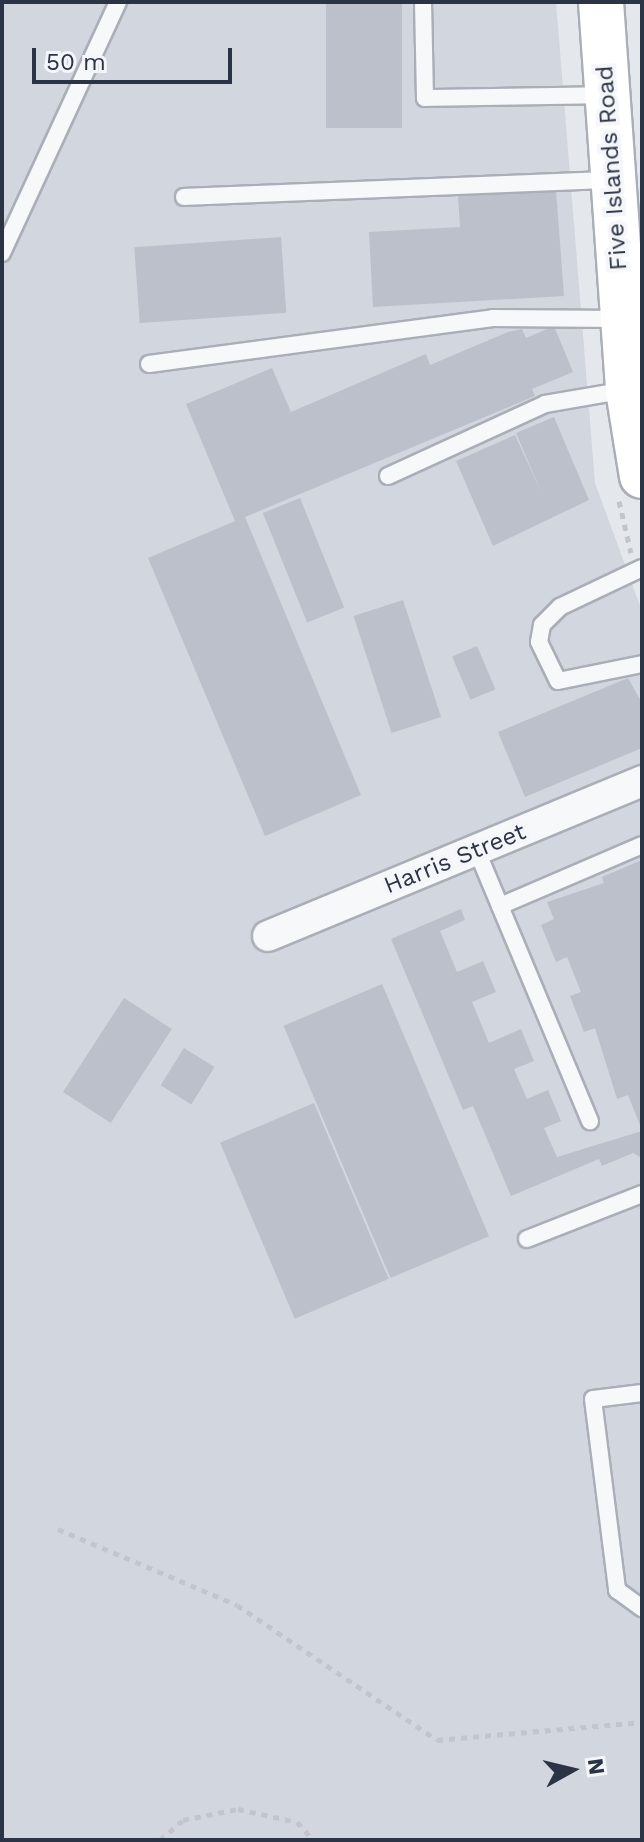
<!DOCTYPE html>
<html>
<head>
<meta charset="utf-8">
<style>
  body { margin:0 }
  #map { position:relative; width:644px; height:1842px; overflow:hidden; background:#e4e7ec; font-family:"Work Sans",sans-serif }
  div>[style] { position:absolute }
  .built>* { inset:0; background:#d2d6de }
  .building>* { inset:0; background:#bbc0ca; transform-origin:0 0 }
  .path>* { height:5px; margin-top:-2.5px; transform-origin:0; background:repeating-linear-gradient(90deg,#c2c5cb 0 6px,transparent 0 12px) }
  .roads { filter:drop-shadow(2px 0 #a9aeb7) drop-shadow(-2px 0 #a9aeb7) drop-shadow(0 2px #a9aeb7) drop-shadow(0 -2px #a9aeb7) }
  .lane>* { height:16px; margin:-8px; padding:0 8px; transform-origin:8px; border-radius:8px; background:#f7f8fa }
  .street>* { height:30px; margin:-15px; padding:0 15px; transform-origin:15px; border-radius:15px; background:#f7f8fa }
  .secondary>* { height:44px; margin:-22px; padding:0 22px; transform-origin:22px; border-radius:22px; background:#fff }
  span { translate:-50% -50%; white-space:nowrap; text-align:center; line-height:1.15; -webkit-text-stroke:8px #f4f6f9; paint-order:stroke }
  .street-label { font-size:24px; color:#2b3445 }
  .frame { position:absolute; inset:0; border:4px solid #2b3445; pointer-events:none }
  .north { position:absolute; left:532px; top:1730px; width:80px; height:80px; -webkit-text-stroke:6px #f4f6f9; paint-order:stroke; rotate:82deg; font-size:22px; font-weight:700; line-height:32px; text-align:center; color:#2b3445 }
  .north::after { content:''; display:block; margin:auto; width:28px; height:36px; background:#2b3445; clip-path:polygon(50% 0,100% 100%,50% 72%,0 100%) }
  .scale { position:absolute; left:32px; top:48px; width:200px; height:36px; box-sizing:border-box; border:4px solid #2b3445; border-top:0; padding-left:10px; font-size:24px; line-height:28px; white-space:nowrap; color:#2b3445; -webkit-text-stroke:6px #f4f6f9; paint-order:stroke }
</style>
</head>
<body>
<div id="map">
  <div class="built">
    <i style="clip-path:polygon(2px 2px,556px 2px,595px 483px,642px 611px,642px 1840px,2px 1840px)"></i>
  </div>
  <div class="building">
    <i style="left:326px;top:2px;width:76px;height:126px"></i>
    <i style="clip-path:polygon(556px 190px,564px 296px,373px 307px,369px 232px,460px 227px,458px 196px)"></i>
    <i style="left:281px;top:237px;width:76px;height:147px;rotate:86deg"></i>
    <i style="clip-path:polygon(554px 326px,573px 372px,532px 389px,535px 396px,245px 517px,361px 795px,265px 836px,148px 558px,235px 521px,186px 404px,272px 368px,291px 412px,426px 354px,430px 365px,508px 332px,522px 329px,526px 338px)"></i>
    <i style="clip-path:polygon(554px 417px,589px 500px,493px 546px,456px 461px,515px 435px,542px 494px,516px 433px)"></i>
    <i style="left:300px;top:498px;width:118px;height:40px;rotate:68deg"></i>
    <i style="left:403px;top:600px;width:123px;height:52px;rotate:72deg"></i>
    <i style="left:477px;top:646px;width:47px;height:27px;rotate:67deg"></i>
    <i style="clip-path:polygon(628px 678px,642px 703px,642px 748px,525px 797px,498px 732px)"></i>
    <i style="clip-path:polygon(642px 860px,642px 1130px,628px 1095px,617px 1099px,595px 1028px,584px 1032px,570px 996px,581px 992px,567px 957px,556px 962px,541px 925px,554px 919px,547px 902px,604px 883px,602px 877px)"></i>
    <i style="clip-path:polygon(461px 909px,465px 920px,440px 931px,457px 972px,483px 961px,496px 992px,472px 1002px,489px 1043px,521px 1029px,534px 1061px,514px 1069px,527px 1099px,548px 1090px,561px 1121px,544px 1128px,557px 1157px,642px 1131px,642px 1158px,633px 1153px,602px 1166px,599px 1159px,511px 1196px,473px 1106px,463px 1110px,391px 939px)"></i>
    <i style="left:382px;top:984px;width:274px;height:107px;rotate:67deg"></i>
    <i style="left:124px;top:998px;width:57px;height:112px;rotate:33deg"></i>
    <i style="left:184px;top:1048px;width:36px;height:44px;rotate:32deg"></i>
    <i style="left:314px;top:1103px;width:191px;height:102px;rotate:67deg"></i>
  </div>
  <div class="path">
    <i style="left:619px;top:501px;width:53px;rotate:77deg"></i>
    <i style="left:58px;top:1529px;width:194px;rotate:23deg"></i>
    <i style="left:237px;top:1605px;width:241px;rotate:34deg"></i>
    <i style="left:437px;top:1740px;width:206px;rotate:-5deg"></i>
    <i style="left:160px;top:1840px;width:30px;rotate:-41deg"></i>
    <i style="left:183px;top:1820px;width:56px;rotate:-11.3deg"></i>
    <i style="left:238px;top:1809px;width:60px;rotate:12.4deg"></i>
    <i style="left:297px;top:1822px;width:24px;rotate:48deg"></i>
  </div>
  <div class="roads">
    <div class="lane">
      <i style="left:423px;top:2px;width:96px;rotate:88.8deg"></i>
      <i style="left:425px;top:98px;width:182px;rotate:-0.9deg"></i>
      <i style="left:184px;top:197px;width:427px;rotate:-2.3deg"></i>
      <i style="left:2px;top:253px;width:277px;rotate:-65.2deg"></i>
      <i style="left:149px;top:364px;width:347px;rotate:-7.6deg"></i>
      <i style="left:493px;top:318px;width:128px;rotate:0.4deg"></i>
      <i style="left:388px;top:476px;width:173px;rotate:-24.6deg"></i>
      <i style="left:545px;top:404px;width:82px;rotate:-9.8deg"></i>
      <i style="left:642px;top:568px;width:91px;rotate:154.6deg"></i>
      <i style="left:560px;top:607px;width:25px;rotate:135deg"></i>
      <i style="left:542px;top:625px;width:17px;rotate:100deg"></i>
      <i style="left:539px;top:642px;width:43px;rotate:64deg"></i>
      <i style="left:558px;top:681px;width:86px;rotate:-11.4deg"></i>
      <i style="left:477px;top:851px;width:293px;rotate:67.3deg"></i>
      <i style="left:500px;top:906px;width:155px;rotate:-23.2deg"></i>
      <i style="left:527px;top:1239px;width:123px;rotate:-21.4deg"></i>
      <i style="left:642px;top:1393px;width:49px;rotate:173deg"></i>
      <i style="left:593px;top:1399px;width:193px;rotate:82.8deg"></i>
      <i style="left:617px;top:1590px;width:31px;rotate:36deg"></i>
    </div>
    <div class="street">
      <i style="left:268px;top:936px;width:405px;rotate:-22.5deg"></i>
    </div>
    <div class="secondary">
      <i style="left:601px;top:2px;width:389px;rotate:86deg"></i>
      <i style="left:628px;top:390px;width:87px;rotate:80.8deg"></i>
    </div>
  </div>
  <div class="street-label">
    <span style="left:612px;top:168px;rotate:-94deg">Five Islands Road</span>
    <span style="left:455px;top:859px;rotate:-22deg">Harris Street</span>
  </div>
  <div class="frame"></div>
  <div class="north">N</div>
  <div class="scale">50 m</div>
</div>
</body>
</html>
